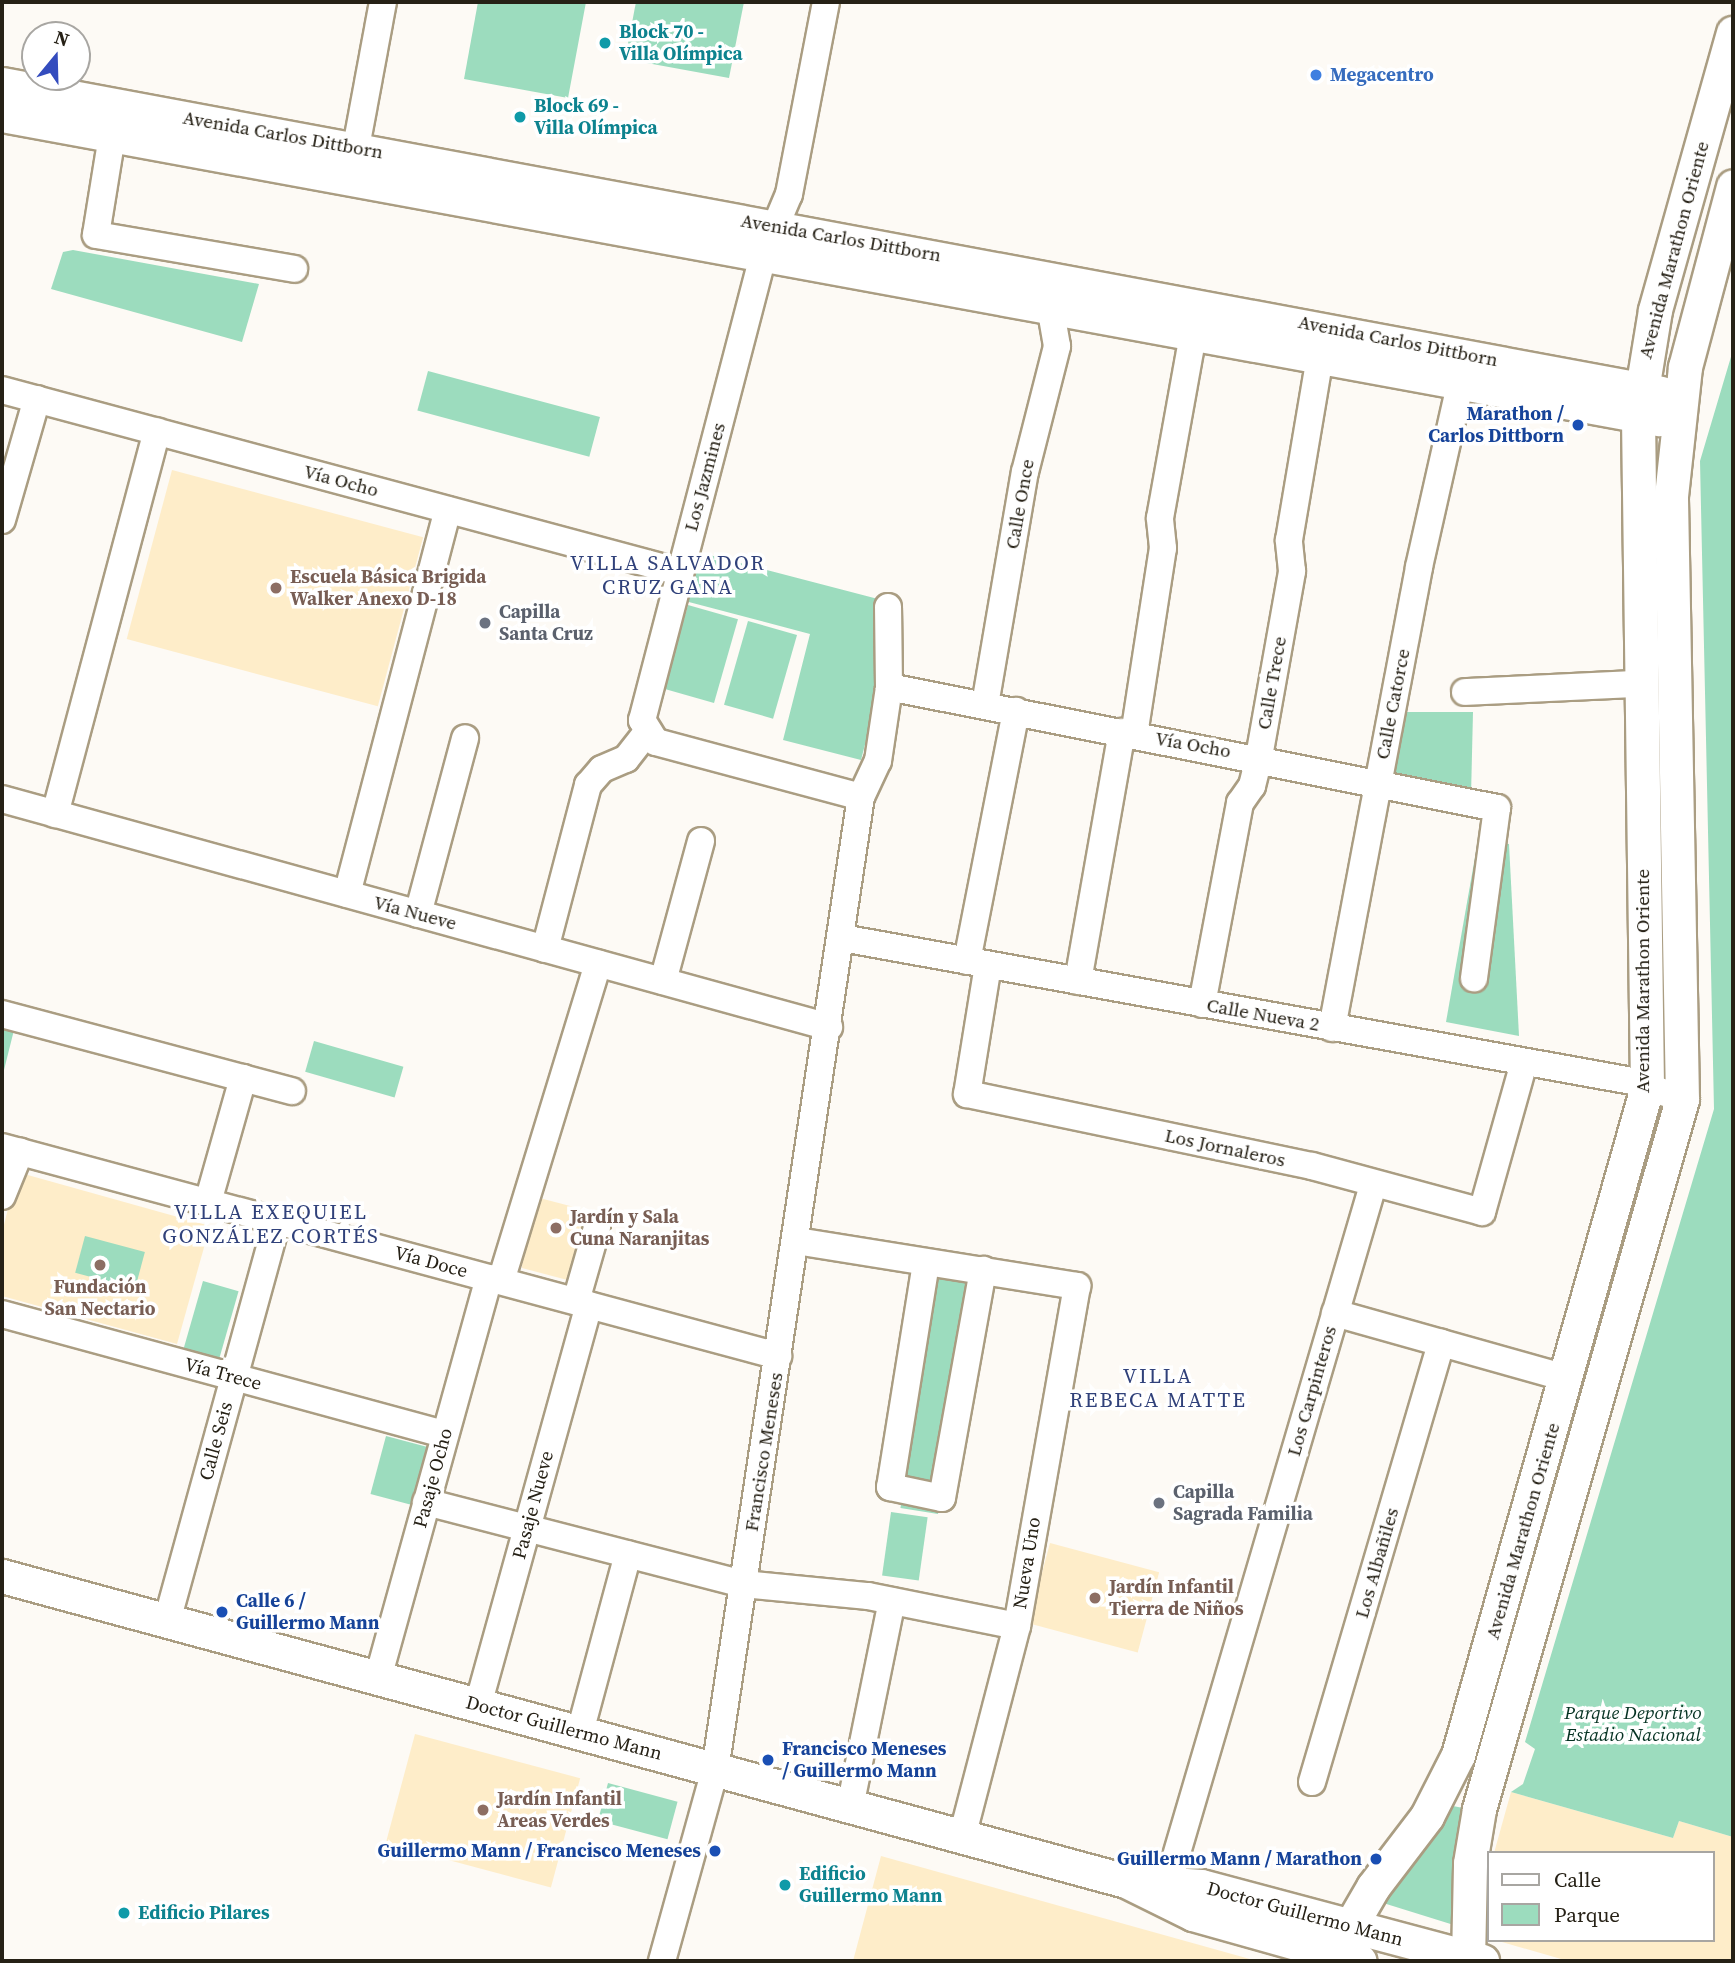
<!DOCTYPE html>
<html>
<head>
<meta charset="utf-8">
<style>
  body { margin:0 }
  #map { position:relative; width:1735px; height:1963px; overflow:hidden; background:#fdfaf5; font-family:"Source Serif 4",serif }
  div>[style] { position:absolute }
  .built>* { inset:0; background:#feedc9; transform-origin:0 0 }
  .green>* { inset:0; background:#9cdcbe; transform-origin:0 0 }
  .roads { filter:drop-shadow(2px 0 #aa9d82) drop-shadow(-2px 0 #aa9d82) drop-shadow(0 2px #aa9d82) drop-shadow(0 -2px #aa9d82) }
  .minor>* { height:26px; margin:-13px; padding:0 13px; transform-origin:13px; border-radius:13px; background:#fff }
  .major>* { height:33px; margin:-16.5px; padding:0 16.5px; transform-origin:16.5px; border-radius:16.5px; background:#fff }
  .dots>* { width:19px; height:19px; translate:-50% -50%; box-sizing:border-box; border:4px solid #fff; border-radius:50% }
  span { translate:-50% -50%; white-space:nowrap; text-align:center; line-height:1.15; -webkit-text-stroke:7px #fff; paint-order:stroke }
  .culture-label { font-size:19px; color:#0d838f; font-weight:700 }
  .left { translate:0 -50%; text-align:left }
  .shop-label { font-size:19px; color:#366cbe; font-weight:700 }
  .street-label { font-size:19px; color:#262116 }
  .transit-label { font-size:19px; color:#164399; font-weight:700 }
  .right { translate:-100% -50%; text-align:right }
  .education-label { font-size:19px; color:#785e54; font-weight:700 }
  .worship-label { font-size:19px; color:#5b616d; font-weight:700 }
  .park-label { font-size:19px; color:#053222; font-style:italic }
  .neighbourhood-label { font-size:21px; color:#30417a; letter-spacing:2px }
  .frame { position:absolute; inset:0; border:4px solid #262116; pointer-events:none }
  .legend { position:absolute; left:1487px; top:1851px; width:228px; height:91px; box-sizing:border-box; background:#fff; border:2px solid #a8a6a2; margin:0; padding:9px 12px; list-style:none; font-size:21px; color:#262116 }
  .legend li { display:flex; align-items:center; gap:14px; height:35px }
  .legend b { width:35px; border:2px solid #a8a6a2 }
  .north { position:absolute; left:21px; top:21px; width:70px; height:70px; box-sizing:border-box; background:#fff; border:2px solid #a8a6a2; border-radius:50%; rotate:19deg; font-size:19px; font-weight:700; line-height:28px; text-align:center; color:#262116 }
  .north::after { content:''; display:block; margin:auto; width:24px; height:32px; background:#344cbe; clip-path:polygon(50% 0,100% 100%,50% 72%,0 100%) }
</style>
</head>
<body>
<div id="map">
  <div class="built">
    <i style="left:172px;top:470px;width:260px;height:175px;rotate:15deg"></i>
    <i style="clip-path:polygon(17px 1172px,210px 1226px,177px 1344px,2px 1296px,2px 1233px)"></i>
    <i style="clip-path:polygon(532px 1196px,593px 1212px,575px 1282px,522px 1268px,519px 1245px)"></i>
    <i style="left:1050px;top:1543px;width:113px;height:83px;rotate:15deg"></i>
    <i style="left:415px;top:1734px;width:171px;height:113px;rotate:15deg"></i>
    <i style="clip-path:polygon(1511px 1792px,1673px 1838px,1679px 1821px,1733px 1837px,1733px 1961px,1568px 1961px,1495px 1940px,1712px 1940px,1712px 1853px,1494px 1853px)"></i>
    <i style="clip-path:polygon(881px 1856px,1257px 1961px,853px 1961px)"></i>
  </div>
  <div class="green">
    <i style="clip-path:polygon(478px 2px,586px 2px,568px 98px,464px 79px)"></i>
    <i style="clip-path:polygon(636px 2px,744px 2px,729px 78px,625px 59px)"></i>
    <i style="clip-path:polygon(73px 250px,259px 284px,242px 342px,51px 289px,63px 252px)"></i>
    <i style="clip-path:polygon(1733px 350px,1733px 1837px,1679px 1821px,1673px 1838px,1511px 1792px,1523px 1784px,1535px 1749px,1525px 1742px,1714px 1109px,1700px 461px)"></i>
    <i style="left:428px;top:371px;width:178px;height:41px;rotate:15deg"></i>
    <i style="clip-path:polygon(698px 552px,901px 605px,861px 760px,783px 740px,810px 634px,685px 601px)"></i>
    <i style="left:688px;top:605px;width:52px;height:87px;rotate:16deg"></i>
    <i style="left:748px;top:621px;width:51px;height:87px;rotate:16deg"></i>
    <i style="clip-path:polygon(1400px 712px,1473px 712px,1471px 796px,1391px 780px)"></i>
    <i style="clip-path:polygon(1478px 840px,1509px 844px,1519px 1036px,1446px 1022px)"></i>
    <i style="clip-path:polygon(2px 1027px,14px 1030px,2px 1078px)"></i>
    <i style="left:314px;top:1041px;width:93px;height:32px;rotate:16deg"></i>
    <i style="left:85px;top:1236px;width:62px;height:38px;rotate:15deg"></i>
    <i style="left:938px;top:1271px;width:38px;height:240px;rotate:9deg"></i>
    <i style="left:203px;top:1281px;width:37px;height:72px;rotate:16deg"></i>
    <i style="left:386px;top:1436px;width:42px;height:60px;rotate:15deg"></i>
    <i style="left:891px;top:1512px;width:37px;height:64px;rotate:8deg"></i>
    <i style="left:608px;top:1783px;width:72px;height:39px;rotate:15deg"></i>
    <i style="clip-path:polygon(1448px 1805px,1468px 1809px,1457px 1926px,1380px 1902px)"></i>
  </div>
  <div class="roads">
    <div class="minor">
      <i style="left:826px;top:2px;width:196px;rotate:100.9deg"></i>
      <i style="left:789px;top:194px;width:67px;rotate:112.8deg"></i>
      <i style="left:763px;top:256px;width:480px;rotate:104.6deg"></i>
      <i style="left:642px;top:720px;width:26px;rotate:58deg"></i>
      <i style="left:656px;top:742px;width:212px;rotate:15deg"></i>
      <i style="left:112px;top:136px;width:100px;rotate:99.2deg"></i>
      <i style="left:96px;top:235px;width:201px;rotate:9.7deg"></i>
      <i style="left:352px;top:169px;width:170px;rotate:-79.5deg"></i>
      <i style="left:2px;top:390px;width:702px;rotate:15.03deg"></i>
      <i style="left:2px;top:520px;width:126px;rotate:-73.9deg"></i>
      <i style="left:889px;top:687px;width:620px;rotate:11.26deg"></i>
      <i style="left:1497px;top:808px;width:172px;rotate:97.7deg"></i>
      <i style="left:1465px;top:692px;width:172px;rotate:-2.7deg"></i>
      <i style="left:985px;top:705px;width:236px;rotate:-80.3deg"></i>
      <i style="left:1025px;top:472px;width:130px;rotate:-75.7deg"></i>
      <i style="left:1057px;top:346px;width:41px;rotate:-99.9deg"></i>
      <i style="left:1134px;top:735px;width:189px;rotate:-81.2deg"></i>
      <i style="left:1163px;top:548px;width:30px;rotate:-96deg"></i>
      <i style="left:1160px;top:518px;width:186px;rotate:-79.8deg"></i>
      <i style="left:2px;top:799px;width:858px;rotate:15.41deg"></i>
      <i style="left:55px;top:814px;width:396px;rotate:-75.1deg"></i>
      <i style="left:347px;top:894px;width:397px;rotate:-75.3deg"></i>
      <i style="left:418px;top:914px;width:182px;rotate:-75deg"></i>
      <i style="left:842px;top:938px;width:803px;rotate:10.26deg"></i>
      <i style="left:1632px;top:1081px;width:53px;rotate:19.8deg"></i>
      <i style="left:545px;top:949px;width:170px;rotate:-75.3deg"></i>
      <i style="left:588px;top:785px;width:21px;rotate:-49deg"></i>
      <i style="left:602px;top:769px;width:26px;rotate:-23deg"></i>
      <i style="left:626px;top:759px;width:33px;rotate:-52deg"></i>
      <i style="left:967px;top:961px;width:255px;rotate:-78.9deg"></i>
      <i style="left:988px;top:965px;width:131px;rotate:99.2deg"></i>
      <i style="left:967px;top:1094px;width:352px;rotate:11.8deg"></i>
      <i style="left:1312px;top:1166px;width:176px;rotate:15.1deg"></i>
      <i style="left:1482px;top:1212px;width:155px;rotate:-74.3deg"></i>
      <i style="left:663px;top:981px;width:145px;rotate:-74.8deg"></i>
      <i style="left:1078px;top:981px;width:253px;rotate:-80deg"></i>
      <i style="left:1202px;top:1004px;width:205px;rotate:-79.3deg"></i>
      <i style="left:1240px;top:803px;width:21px;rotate:-55deg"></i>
      <i style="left:1252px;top:786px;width:30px;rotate:-76deg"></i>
      <i style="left:1259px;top:757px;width:189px;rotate:-79.9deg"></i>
      <i style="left:1292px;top:571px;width:31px;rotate:-96deg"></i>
      <i style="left:1289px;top:540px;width:187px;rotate:-80.4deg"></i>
      <i style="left:2px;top:1014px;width:300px;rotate:14.9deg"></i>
      <i style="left:1332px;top:1028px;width:469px;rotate:-79.3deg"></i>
      <i style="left:1419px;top:567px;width:191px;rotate:-77.3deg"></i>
      <i style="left:2px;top:1147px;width:804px;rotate:15.07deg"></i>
      <i style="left:2px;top:1196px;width:48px;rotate:-67.8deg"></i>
      <i style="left:208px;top:1202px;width:129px;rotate:-74.2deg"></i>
      <i style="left:796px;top:1241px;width:285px;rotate:9.1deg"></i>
      <i style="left:1077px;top:1286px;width:345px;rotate:100deg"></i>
      <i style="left:1017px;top:1626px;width:218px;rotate:104.6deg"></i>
      <i style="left:926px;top:1263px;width:227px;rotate:99.1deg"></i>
      <i style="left:890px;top:1487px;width:53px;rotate:11.9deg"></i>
      <i style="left:942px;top:1498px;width:232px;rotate:-79.8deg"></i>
      <i style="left:501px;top:1281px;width:332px;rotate:-73deg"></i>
      <i style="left:576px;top:1301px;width:76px;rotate:-74deg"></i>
      <i style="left:1335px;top:1313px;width:240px;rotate:15.7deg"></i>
      <i style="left:2px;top:1314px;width:459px;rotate:15.2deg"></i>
      <i style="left:426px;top:1502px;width:327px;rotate:14.5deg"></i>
      <i style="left:743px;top:1584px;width:126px;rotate:5.5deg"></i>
      <i style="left:868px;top:1596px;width:152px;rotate:11.4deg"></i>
      <i style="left:167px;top:1621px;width:415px;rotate:-74.6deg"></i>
      <i style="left:378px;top:1678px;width:415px;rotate:-74.5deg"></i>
      <i style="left:478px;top:1705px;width:415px;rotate:-74.5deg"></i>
      <i style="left:580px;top:1732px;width:184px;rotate:-74.9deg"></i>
      <i style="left:1312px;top:1782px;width:458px;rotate:-73.6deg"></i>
      <i style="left:850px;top:1807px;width:210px;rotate:-78.5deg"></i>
      <i style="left:1169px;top:1880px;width:724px;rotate:-73.64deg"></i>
      <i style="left:662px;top:1961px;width:198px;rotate:-74.5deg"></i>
      <i style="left:715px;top:1770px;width:984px;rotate:-81.47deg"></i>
      <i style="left:861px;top:797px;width:40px;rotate:-65deg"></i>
      <i style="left:878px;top:761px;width:75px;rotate:-81.5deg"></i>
      <i style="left:889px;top:687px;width:80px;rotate:-90.7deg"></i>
    </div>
    <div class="major">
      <i style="left:2px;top:84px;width:1688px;rotate:10.55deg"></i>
      <i style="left:2px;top:115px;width:1685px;rotate:10.4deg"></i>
      <i style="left:2px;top:1576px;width:1165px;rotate:15.18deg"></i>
      <i style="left:1126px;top:1881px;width:75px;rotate:26.2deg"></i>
      <i style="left:1193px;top:1914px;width:173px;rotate:15.7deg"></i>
      <i style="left:1127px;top:1881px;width:74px;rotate:3.9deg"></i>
      <i style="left:1201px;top:1886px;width:291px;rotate:14.9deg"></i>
      <i style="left:1330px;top:1961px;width:86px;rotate:-59.8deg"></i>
      <i style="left:1373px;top:1887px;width:89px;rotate:-52.7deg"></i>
      <i style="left:1427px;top:1816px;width:68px;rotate:-63.1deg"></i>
      <i style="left:1458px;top:1755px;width:694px;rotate:-74.2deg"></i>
      <i style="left:1647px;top:1087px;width:673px;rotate:-90.77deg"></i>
      <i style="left:1638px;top:414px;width:105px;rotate:-80.7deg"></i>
      <i style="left:1655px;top:310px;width:288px;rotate:-74.3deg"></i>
      <i style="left:1468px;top:1961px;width:98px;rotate:-88.8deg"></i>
      <i style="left:1470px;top:1863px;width:55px;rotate:-80.5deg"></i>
      <i style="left:1479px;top:1809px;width:738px;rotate:-74.04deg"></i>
      <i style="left:1682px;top:1099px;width:603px;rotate:-91.05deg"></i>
      <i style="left:1671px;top:496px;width:130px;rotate:-83.8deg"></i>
      <i style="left:1685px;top:367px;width:187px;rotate:-75.1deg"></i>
    </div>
  </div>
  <div class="dots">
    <i style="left:605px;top:43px;background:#0f9aa8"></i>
    <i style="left:1316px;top:75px;background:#3f7fe0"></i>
    <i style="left:520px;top:117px;background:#0f9aa8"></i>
    <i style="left:1578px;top:425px;background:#1a4fb4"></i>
    <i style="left:276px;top:588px;background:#8d6e63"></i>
    <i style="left:485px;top:623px;background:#6b7280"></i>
    <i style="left:556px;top:1228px;background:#8d6e63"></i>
    <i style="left:100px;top:1265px;background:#8d6e63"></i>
    <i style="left:1159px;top:1503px;background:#6b7280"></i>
    <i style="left:1095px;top:1598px;background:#8d6e63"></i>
    <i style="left:222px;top:1612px;background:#1a4fb4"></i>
    <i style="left:768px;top:1760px;background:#1a4fb4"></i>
    <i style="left:483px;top:1810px;background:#8d6e63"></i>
    <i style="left:715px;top:1851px;background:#1a4fb4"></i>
    <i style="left:1376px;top:1859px;background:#1a4fb4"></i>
    <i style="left:785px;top:1885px;background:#0f9aa8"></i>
    <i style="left:124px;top:1913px;background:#0f9aa8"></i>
  </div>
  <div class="culture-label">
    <span class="left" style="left:619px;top:43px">Block 70 -<br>Villa Olímpica</span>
    <span class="left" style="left:534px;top:117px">Block 69 -<br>Villa Olímpica</span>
    <span class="left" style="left:799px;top:1885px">Edificio<br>Guillermo Mann</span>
    <span class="left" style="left:138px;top:1913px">Edificio Pilares</span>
  </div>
  <div class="shop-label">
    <span class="left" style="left:1330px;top:75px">Megacentro</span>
  </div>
  <div class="street-label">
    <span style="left:283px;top:135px;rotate:10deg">Avenida Carlos Dittborn</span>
    <span style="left:841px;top:238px;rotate:10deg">Avenida Carlos Dittborn</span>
    <span style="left:1674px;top:250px;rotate:-75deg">Avenida Marathon Oriente</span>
    <span style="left:1398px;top:341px;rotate:11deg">Avenida Carlos Dittborn</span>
    <span style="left:705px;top:477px;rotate:-75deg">Los Jazmines</span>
    <span style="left:341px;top:481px;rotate:15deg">Vía Ocho</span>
    <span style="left:1020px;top:504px;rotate:-80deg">Calle Once</span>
    <span style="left:1272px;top:683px;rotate:-80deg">Calle Trece</span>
    <span style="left:1393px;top:704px;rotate:-79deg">Calle Catorce</span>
    <span style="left:1193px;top:745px;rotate:10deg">Vía Ocho</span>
    <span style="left:415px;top:913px;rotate:15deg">Vía Nueve</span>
    <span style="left:1643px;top:981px;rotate:-90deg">Avenida Marathon Oriente</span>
    <span style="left:1263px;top:1015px;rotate:10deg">Calle Nueva 2</span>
    <span style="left:1225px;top:1148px;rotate:12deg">Los Jornaleros</span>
    <span style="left:431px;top:1262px;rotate:15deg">Vía Doce</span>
    <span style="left:223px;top:1374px;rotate:15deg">Vía Trece</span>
    <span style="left:1312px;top:1391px;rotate:-74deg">Los Carpinteros</span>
    <span style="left:216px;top:1441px;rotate:-75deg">Calle Seis</span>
    <span style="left:764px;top:1452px;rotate:-81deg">Francisco Meneses</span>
    <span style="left:433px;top:1478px;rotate:-75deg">Pasaje Ocho</span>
    <span style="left:533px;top:1505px;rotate:-75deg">Pasaje Nueve</span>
    <span style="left:1523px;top:1531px;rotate:-74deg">Avenida Marathon Oriente</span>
    <span style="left:1027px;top:1563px;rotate:-81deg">Nueva Uno</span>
    <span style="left:1377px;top:1563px;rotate:-74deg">Los Albañiles</span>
    <span style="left:564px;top:1728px;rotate:15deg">Doctor Guillermo Mann</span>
    <span style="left:1305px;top:1914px;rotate:15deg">Doctor Guillermo Mann</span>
  </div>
  <div class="transit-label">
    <span class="right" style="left:1564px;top:425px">Marathon /<br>Carlos Dittborn</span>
    <span class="left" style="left:236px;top:1612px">Calle 6 /<br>Guillermo Mann</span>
    <span class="left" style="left:782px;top:1760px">Francisco Meneses<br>/ Guillermo Mann</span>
    <span class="right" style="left:701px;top:1851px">Guillermo Mann / Francisco Meneses</span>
    <span class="right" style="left:1362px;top:1859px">Guillermo Mann / Marathon</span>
  </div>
  <div class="education-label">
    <span class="left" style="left:290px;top:588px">Escuela Básica Brigida<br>Walker Anexo D-18</span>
    <span class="left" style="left:570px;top:1228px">Jardín y Sala<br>Cuna Naranjitas</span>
    <span style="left:100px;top:1298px">Fundación<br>San Nectario</span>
    <span class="left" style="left:1109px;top:1598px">Jardín Infantil<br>Tierra de Niños</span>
    <span class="left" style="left:497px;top:1810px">Jardín Infantil<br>Areas Verdes</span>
  </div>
  <div class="worship-label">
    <span class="left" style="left:499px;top:623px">Capilla<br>Santa Cruz</span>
    <span class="left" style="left:1173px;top:1503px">Capilla<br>Sagrada Familia</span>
  </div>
  <div class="park-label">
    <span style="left:1633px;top:1724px">Parque Deportivo<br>Estadio Nacional</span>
  </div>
  <div class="neighbourhood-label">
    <span style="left:668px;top:575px">VILLA SALVADOR<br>CRUZ GANA</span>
    <span style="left:271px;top:1224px">VILLA EXEQUIEL<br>GONZÁLEZ CORTÉS</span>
    <span style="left:1158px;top:1388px">VILLA<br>REBECA MATTE</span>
  </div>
  <div class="frame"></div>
  <ul class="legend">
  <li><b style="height:9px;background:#fff"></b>Calle</li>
  <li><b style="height:19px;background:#9cdcbe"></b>Parque</li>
  </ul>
  <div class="north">N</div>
</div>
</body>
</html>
